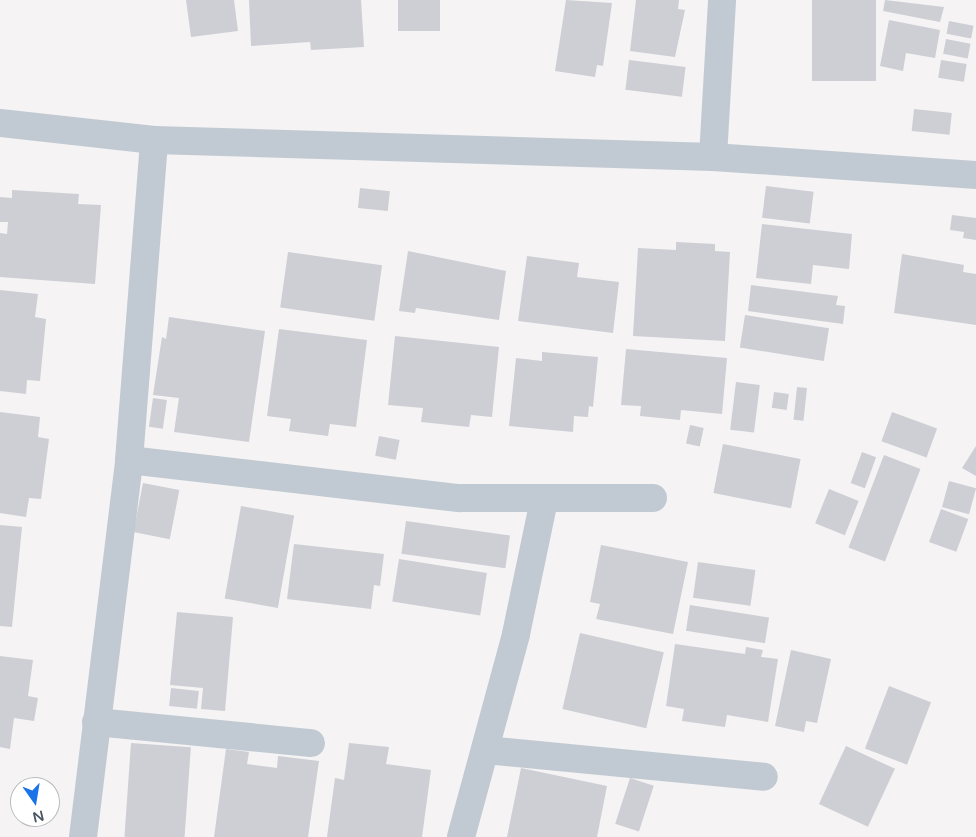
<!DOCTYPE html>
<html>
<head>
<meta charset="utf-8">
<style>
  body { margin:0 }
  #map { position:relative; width:976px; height:837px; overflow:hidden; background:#f5f3f3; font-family:"Varela Round",sans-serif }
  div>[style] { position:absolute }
  .building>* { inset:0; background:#cdcfd5; transform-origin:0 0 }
  .minor>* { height:28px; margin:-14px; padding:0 14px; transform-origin:14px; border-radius:14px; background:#c1cad2 }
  span { translate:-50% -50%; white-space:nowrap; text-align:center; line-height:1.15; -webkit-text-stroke:4px #fff; paint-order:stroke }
  .north { position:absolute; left:10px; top:777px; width:50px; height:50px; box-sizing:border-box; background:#fff; border:1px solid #b7bbc0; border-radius:50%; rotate:167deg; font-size:14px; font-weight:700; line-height:20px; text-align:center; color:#4a5661 }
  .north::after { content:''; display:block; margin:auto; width:18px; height:22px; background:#1a73e8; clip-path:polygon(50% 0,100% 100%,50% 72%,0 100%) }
</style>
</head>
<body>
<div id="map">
  <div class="building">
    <i style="clip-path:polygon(186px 0,234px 0,238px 31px,191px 37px)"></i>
    <i style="clip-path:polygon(249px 0,361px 0,364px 47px,311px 50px,310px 42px,251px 46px)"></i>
    <i style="left:398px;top:0;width:42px;height:31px"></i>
    <i style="clip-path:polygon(566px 0,612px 3px,603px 66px,597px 65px,595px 77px,555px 71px)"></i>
    <i style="clip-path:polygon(636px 0,679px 0,678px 9px,685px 10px,675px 57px,630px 51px)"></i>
    <i style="left:812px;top:0;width:64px;height:81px"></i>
    <i style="clip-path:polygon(885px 0,944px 7px,940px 22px,883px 11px)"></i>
    <i style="clip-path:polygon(889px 20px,940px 30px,935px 58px,906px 53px,903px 71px,880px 66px)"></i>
    <i style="left:949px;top:21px;width:25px;height:13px;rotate:11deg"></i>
    <i style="left:946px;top:39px;width:25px;height:15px;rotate:11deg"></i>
    <i style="left:629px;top:60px;width:57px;height:30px;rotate:7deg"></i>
    <i style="left:941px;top:60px;width:26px;height:18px;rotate:9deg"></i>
    <i style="left:914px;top:109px;width:38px;height:22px;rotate:6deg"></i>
    <i style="left:766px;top:186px;width:48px;height:32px;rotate:7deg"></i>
    <i style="left:360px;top:188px;width:30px;height:20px;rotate:6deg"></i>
    <i style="clip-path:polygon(12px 190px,79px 194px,78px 204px,101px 205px,95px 284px,0 277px,0 233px,7px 234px,8px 222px,0 222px,0 197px,12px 198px)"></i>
    <i style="clip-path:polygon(952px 215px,976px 218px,976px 240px,963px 238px,964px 232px,950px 230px)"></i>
    <i style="clip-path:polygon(762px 224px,852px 234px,849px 269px,813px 265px,811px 284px,756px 278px)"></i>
    <i style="clip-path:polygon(676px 242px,715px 244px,715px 251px,730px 252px,725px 341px,633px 336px,638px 248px,676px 250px)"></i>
    <i style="clip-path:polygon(408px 251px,506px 271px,499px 320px,416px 308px,415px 313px,399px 311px)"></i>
    <i style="left:288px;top:252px;width:95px;height:56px;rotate:8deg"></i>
    <i style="clip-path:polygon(902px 254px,964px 265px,963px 272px,976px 274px,976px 325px,894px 313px)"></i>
    <i style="clip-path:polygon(527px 256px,579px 263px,577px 277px,619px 282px,613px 333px,518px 321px)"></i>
    <i style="clip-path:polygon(751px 285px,838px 296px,836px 305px,845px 306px,843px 324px,748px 311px)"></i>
    <i style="clip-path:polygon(0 290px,38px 294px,35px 317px,46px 319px,40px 381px,27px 380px,26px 394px,0 391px)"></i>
    <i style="left:745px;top:315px;width:85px;height:33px;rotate:9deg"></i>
    <i style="clip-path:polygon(169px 317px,265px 331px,249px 442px,174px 432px,179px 398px,153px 395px,162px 337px,166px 339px)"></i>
    <i style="clip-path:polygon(279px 329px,367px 340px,356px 427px,330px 424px,328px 436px,289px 431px,291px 419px,267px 416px)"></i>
    <i style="clip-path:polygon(395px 336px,499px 347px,492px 417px,471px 415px,469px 427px,421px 422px,423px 408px,388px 405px)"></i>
    <i style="clip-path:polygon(626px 349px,727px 358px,722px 414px,681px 410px,680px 420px,640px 416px,641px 406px,621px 405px)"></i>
    <i style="clip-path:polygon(542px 352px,598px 357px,593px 407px,589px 406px,588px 417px,574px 416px,573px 432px,509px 426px,516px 358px,542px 361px)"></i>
    <i style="left:736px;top:382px;width:24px;height:48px;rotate:7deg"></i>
    <i style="left:797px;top:387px;width:10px;height:33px;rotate:6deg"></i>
    <i style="left:774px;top:392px;width:15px;height:16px;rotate:8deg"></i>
    <i style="left:153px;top:398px;width:14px;height:29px;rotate:8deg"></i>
    <i style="clip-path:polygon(0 412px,40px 417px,38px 437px,49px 439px,41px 499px,29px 498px,26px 517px,0 513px)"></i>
    <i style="left:892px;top:412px;width:48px;height:31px;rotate:20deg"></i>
    <i style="left:690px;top:425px;width:14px;height:19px;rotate:12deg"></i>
    <i style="left:379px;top:436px;width:21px;height:20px;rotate:11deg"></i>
    <i style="left:723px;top:444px;width:79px;height:50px;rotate:11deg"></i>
    <i style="clip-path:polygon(976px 446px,976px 476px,962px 468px)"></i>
    <i style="left:862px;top:452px;width:15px;height:33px;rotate:20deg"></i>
    <i style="left:884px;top:455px;width:39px;height:99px;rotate:21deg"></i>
    <i style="left:949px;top:481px;width:28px;height:27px;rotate:15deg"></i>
    <i style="left:143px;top:483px;width:37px;height:50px;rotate:11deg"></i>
    <i style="left:829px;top:489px;width:32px;height:37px;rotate:22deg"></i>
    <i style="left:241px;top:506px;width:54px;height:94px;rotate:10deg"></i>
    <i style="left:941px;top:509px;width:29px;height:35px;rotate:20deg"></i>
    <i style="left:406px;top:521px;width:105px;height:33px;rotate:8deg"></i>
    <i style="clip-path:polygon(0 525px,22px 527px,12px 627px,0 626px)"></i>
    <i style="clip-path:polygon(294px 544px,384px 554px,380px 586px,374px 585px,371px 609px,287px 599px)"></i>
    <i style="clip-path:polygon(601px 545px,688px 562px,673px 634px,596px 619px,600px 604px,590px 602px)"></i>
    <i style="left:399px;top:559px;width:89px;height:43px;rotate:9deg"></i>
    <i style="left:698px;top:562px;width:58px;height:36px;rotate:8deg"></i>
    <i style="left:690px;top:605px;width:80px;height:26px;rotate:9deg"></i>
    <i style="clip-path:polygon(177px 612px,233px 617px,225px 711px,201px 709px,203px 688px,170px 685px)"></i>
    <i style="left:580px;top:633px;width:86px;height:78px;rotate:13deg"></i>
    <i style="clip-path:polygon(675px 644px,745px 654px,746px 647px,763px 650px,761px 657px,778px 659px,768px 722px,727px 715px,725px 727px,682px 721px,684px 709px,666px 706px)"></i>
    <i style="clip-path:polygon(791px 650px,831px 659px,817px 723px,806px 721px,804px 732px,775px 726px)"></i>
    <i style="clip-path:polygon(0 656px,33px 660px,28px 696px,38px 698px,34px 721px,14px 718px,10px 749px,0 747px)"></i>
    <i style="left:889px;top:686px;width:45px;height:67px;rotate:21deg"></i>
    <i style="left:171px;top:688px;width:28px;height:18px;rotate:6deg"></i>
    <i style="left:131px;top:743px;width:60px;height:94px;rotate:4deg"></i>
    <i style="clip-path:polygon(349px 743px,389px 747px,386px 764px,431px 770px,422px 837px,327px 837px,335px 778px,344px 780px)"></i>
    <i style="left:846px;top:746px;width:54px;height:64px;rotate:25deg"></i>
    <i style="clip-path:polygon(226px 749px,249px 752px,247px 764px,277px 768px,278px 756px,319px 761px,308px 837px,214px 837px)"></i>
    <i style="clip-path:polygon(521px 768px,607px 786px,597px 837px,507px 837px)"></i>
    <i style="left:630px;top:778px;width:25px;height:48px;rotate:18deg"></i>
  </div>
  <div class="minor">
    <i style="left:0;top:123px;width:155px;rotate:6.3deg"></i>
    <i style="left:154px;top:140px;width:559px;rotate:1.74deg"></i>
    <i style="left:713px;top:157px;width:264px;rotate:3.9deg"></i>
    <i style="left:713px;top:157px;width:157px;rotate:-86.7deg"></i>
    <i style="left:129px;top:460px;width:332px;rotate:6.6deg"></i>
    <i style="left:459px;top:498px;width:194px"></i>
    <i style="left:96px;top:722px;width:216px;rotate:5.6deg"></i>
    <i style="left:486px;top:750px;width:279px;rotate:5.5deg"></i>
    <i style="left:83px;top:837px;width:380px;rotate:-83deg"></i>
    <i style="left:129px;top:460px;width:321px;rotate:-85.5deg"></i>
    <i style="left:461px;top:837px;width:210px;rotate:-74.8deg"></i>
    <i style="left:516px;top:634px;width:137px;rotate:-78.2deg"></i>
  </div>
  <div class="north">N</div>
</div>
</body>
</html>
